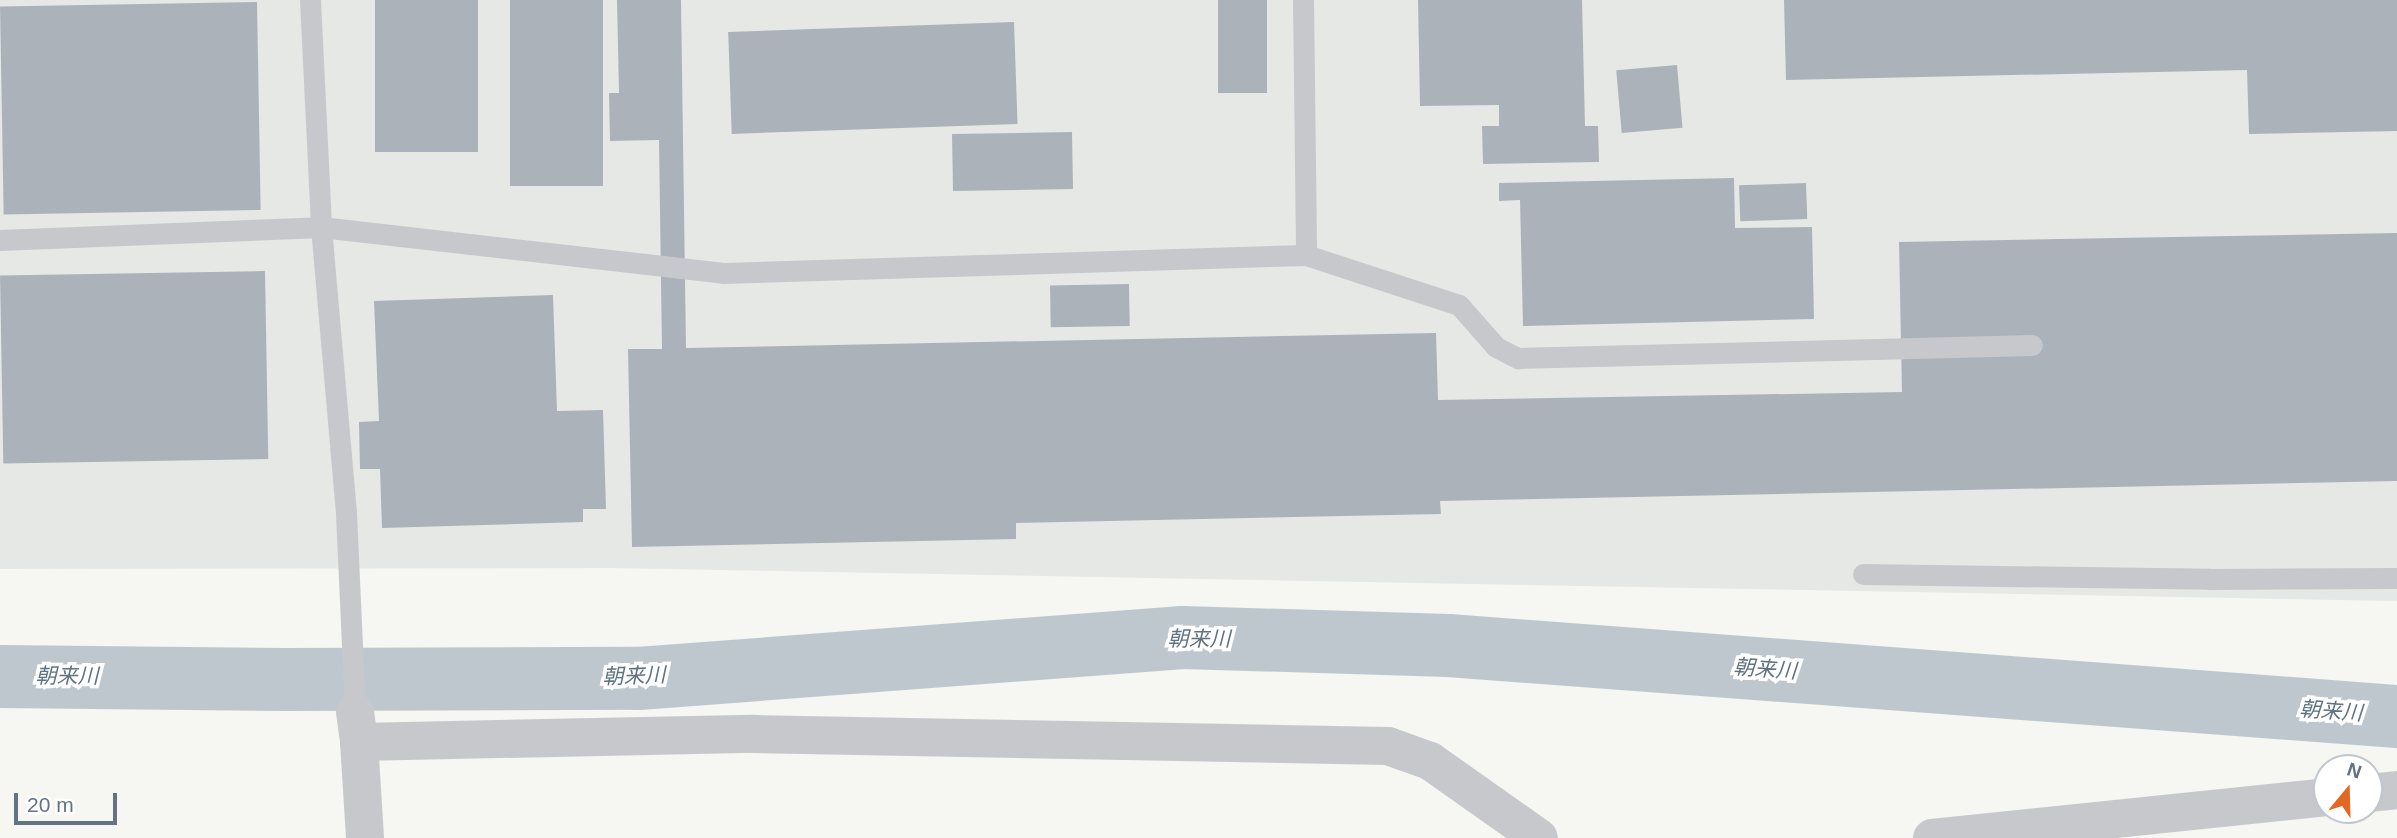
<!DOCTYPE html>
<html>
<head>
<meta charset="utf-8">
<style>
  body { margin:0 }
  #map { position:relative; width:2397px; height:838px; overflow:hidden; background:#f6f6f2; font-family:Helvetica,"Noto Sans JP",sans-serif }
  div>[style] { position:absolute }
  .built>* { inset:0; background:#e6e8e6 }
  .river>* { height:63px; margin:-31.5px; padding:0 31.5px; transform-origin:31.5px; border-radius:31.5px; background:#bfc7ce }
  .building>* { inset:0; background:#acb2b9; transform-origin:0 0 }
  .service>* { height:21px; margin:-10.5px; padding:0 10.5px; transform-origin:10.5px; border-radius:10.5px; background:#c6c8cc }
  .minor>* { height:38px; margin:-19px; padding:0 19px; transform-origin:19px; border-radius:19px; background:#c6c8cc }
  span { translate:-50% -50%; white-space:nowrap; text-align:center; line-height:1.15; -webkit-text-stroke:7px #fff; paint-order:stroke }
  .water-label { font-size:21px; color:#607380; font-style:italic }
  .north { position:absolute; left:2313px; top:754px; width:70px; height:70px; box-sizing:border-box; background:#fff; border:2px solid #c1c7ce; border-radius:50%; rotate:19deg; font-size:19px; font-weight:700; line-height:28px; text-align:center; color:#657284 }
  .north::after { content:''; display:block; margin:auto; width:24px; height:32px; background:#e46824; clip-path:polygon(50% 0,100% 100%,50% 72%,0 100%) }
  .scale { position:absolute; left:14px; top:793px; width:103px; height:32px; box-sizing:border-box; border:4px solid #657284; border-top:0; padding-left:9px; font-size:21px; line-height:24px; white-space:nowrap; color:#657284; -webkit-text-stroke:5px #fff; paint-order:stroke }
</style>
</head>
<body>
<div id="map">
  <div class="built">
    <i style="clip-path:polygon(0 0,2397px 0,2397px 601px,610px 568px,0 569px)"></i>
  </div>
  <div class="river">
    <i style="left:0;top:676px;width:285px;rotate:0.6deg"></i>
    <i style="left:285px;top:679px;width:353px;rotate:-0.2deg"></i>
    <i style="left:638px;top:678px;width:546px;rotate:-4.31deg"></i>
    <i style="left:1182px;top:637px;width:266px;rotate:1.7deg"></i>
    <i style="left:1448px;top:645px;width:952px;rotate:4.28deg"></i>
  </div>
  <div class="building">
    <i style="left:375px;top:0;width:103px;height:152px"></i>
    <i style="left:510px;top:0;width:93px;height:186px"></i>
    <i style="clip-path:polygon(617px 0,681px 0,686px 348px,1436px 333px,1438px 400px,1902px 392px,1899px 242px,2397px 233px,2397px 481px,1440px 501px,1441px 514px,1016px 523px,1016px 539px,632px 547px,628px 349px,662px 349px,659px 140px,610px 141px,609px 93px,619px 93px)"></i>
    <i style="left:1218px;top:0;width:49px;height:93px"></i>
    <i style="clip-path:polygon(1418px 0,1582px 0,1585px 126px,1598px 126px,1599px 162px,1483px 164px,1482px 126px,1499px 126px,1499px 105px,1420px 106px)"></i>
    <i style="clip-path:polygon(1784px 0,2397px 0,2397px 131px,2249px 134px,2247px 70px,1786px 80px)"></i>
    <i style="left:257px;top:2px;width:208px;height:257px;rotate:89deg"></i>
    <i style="left:1014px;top:22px;width:102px;height:286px;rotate:88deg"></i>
    <i style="left:1677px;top:65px;width:63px;height:61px;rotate:85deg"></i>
    <i style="left:1072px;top:132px;width:57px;height:120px;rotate:89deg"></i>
    <i style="clip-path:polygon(1734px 178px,1735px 228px,1812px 227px,1814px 319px,1523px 326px,1520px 200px,1499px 201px,1499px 183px)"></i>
    <i style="left:1806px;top:183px;width:36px;height:67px;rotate:88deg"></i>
    <i style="left:265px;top:271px;width:188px;height:265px;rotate:89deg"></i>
    <i style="left:1129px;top:284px;width:42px;height:79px;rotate:89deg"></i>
    <i style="clip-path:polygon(553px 295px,557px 411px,603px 410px,606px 509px,583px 509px,583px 522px,382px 528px,380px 469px,360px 469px,359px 422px,379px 421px,374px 301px)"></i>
  </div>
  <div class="service">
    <i style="left:310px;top:0;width:227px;rotate:87.2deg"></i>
    <i style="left:321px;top:227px;width:287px;rotate:85deg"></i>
    <i style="left:346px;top:513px;width:199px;rotate:87.4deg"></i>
    <i style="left:1303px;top:0;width:255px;rotate:89.3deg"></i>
    <i style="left:0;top:240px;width:321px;rotate:-2.3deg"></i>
    <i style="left:321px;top:227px;width:405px;rotate:6.5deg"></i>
    <i style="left:723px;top:273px;width:583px;rotate:-1.77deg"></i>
    <i style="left:1306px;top:255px;width:161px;rotate:18.1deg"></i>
    <i style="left:1459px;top:305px;width:56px;rotate:48.6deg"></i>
    <i style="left:1496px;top:347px;width:25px;rotate:27deg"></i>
    <i style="left:1518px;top:358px;width:514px;rotate:-1.45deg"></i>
    <i style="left:1863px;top:574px;width:347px;rotate:0.8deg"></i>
    <i style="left:2210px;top:579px;width:187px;rotate:-0.3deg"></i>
  </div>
  <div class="minor">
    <i style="left:355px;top:712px;width:30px;rotate:82deg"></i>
    <i style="left:359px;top:742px;width:395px;rotate:-1.2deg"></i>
    <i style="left:754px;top:734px;width:634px;rotate:1.08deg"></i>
    <i style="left:1388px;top:746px;width:45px;rotate:19.7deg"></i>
    <i style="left:1430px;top:761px;width:133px;rotate:35.2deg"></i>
    <i style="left:359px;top:742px;width:96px;rotate:86.4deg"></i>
    <i style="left:2369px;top:793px;width:28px;rotate:-6deg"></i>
    <i style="left:1932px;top:838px;width:397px;rotate:-5.9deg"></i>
  </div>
  <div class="water-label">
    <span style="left:1199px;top:639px">朝来川</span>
    <span style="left:1765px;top:669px;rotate:4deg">朝来川</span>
    <span style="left:67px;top:676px">朝来川</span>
    <span style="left:634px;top:676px;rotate:-2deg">朝来川</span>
    <span style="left:2331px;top:711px;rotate:4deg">朝来川</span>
  </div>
  <div class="north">N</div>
  <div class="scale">20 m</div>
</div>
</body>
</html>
